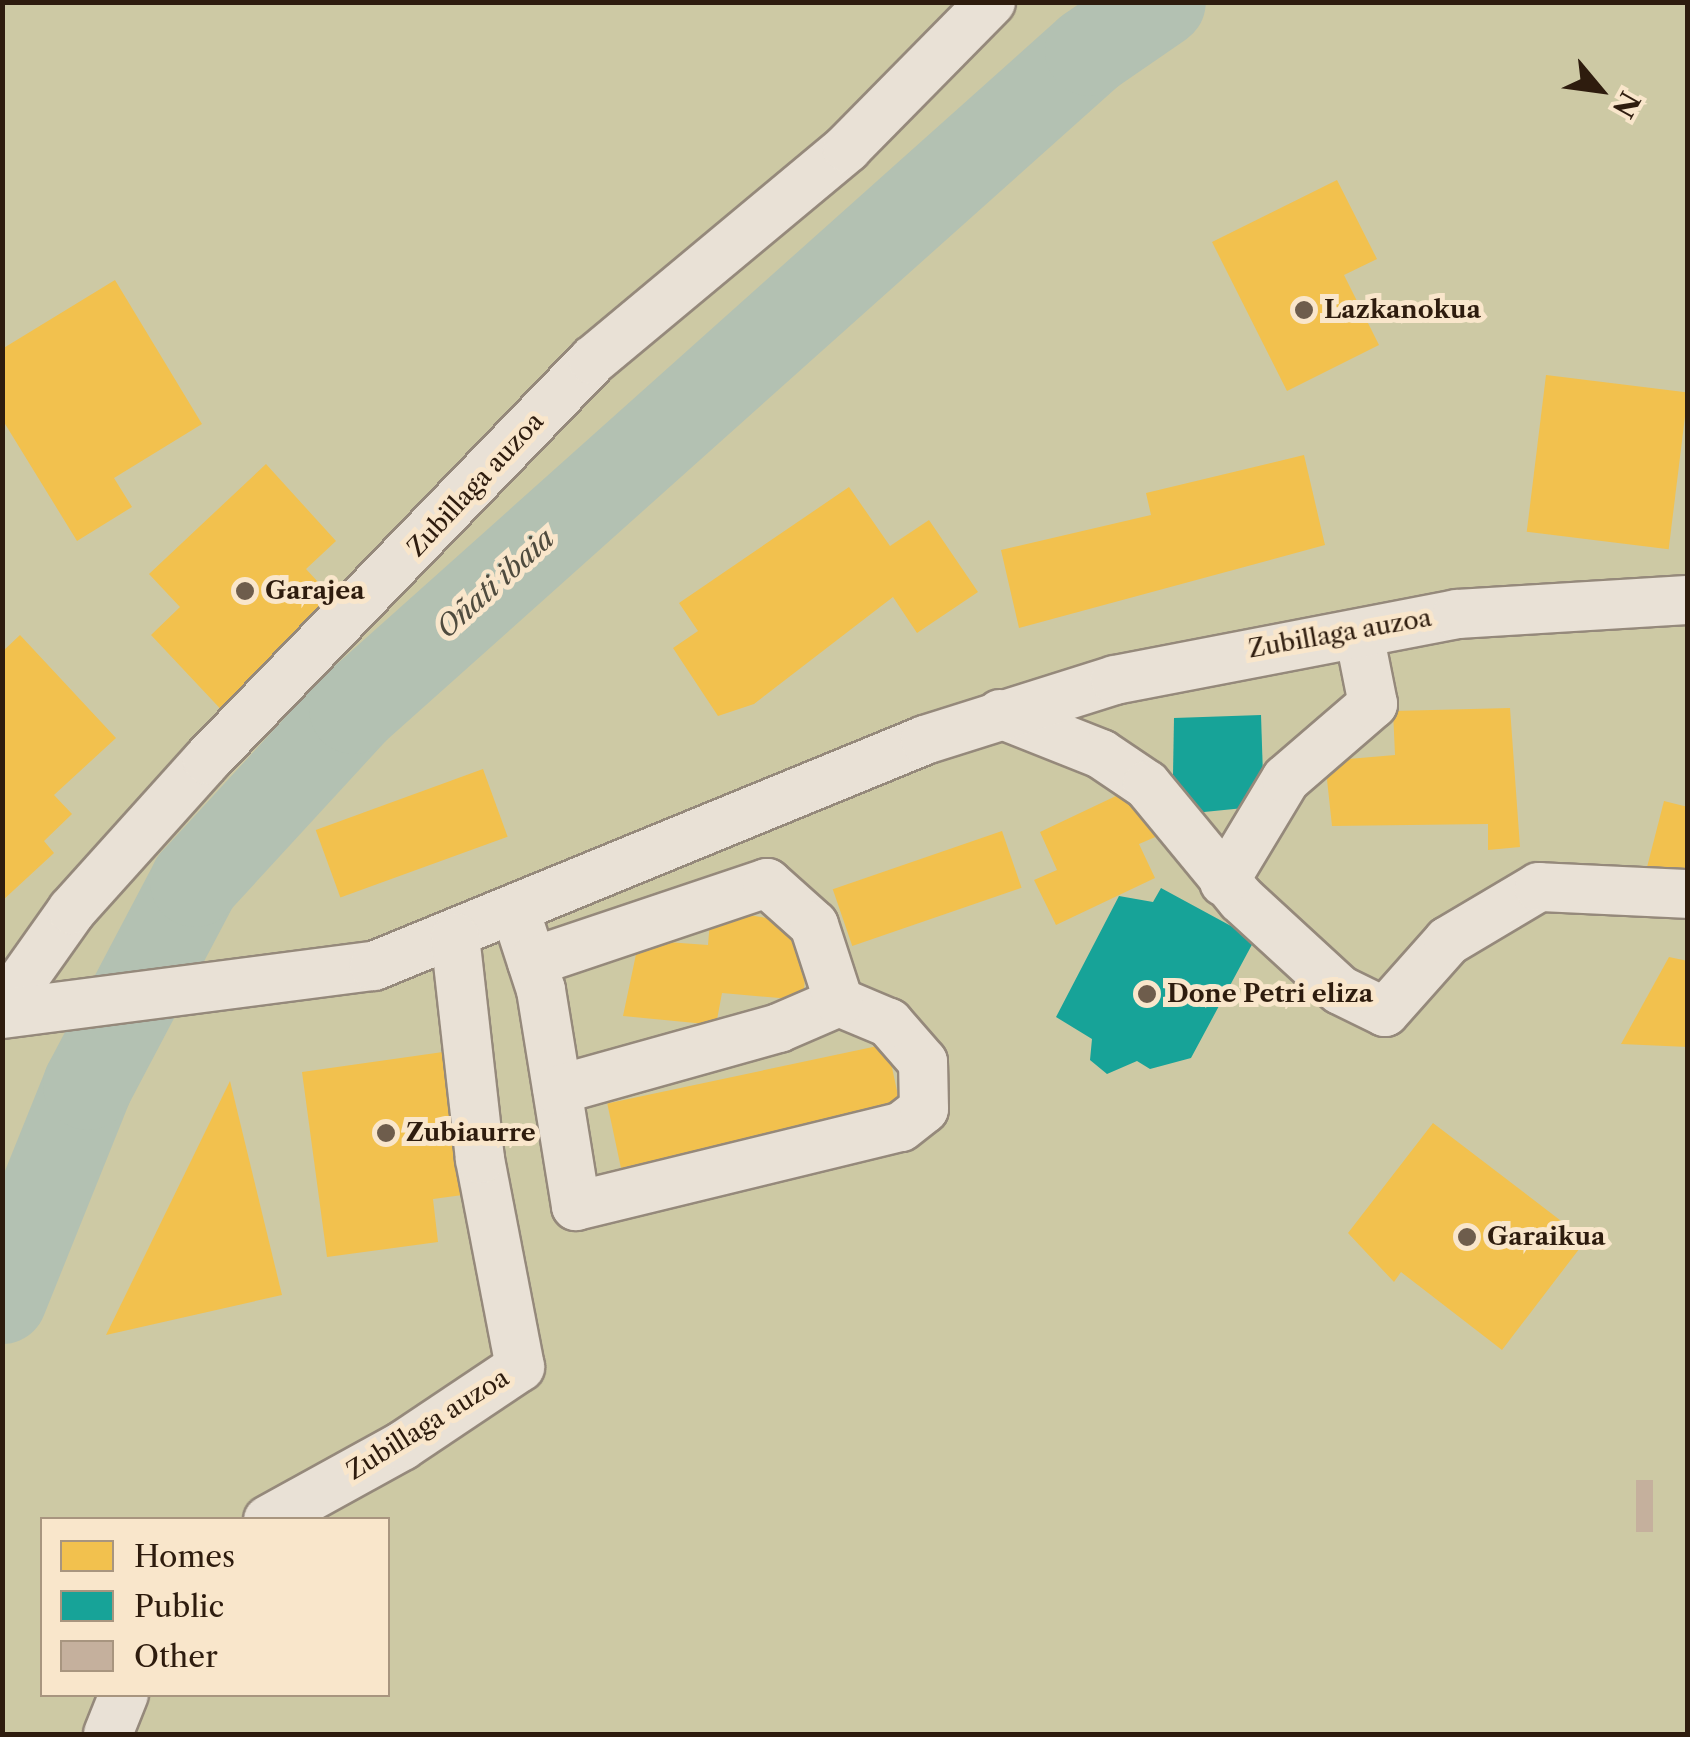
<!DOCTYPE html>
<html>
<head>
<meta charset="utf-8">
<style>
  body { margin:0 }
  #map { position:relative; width:1690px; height:1737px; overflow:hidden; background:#e6d5bf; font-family:"Libre Caslon Text",serif }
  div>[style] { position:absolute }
  .green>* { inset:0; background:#cdc9a4 }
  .homes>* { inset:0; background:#f2c14e; transform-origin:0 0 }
  .public>* { inset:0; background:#17a398 }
  .river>* { height:90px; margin:-45px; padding:0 45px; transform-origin:45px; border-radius:45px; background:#b3c1b2 }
  .building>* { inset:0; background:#c5b09d; transform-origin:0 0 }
  .roads { filter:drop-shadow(2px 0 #95897b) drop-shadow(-2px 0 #95897b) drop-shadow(0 2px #95897b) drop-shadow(0 -2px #95897b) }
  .street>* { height:48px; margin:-24px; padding:0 24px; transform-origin:24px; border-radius:24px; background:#e9e1d6 }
  .dots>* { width:28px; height:28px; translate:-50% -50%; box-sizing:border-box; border:5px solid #f9e6cb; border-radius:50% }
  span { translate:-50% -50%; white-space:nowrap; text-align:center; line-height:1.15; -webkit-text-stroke:10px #f9e6cb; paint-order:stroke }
  .poi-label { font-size:25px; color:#2e1c0e; font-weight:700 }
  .left { translate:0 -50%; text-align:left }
  .street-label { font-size:25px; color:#2e1c0e }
  .water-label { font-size:28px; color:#4f4b3e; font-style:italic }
  .frame { position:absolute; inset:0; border:5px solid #2e1c0e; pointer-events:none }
  .legend { position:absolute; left:40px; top:1517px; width:350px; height:180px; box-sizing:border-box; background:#f9e6cb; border:2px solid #a8957f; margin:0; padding:12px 18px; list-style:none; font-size:30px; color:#2e1c0e }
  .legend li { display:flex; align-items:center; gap:20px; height:50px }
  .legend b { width:50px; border:2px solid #a8957f }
  .north { position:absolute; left:1550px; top:40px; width:100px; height:100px; -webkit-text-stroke:8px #f9e6cb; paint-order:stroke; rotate:119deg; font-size:28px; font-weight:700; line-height:40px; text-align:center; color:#2e1c0e }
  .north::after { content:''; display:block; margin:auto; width:35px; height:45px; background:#2e1c0e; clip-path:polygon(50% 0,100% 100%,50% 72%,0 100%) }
</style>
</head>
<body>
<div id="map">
  <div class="green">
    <i style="clip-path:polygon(evenodd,3px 3px,1687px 3px,1687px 1734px,3px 1734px,3px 3px,42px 1520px,388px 1520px,388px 1694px,42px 1694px,42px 1520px)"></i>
  </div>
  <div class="homes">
    <i style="clip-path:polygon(1337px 180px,1377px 259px,1344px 275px,1379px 345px,1287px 391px,1212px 242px)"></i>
    <i style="clip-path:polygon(115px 280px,202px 424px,114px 478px,132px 507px,77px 541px,2px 419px,2px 349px)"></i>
    <i style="left:1546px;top:375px;width:143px;height:158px;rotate:7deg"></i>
    <i style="clip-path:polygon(1304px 455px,1325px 545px,1019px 628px,1001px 550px,1151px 515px,1146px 493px)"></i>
    <i style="clip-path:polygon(266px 464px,336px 541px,306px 569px,344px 610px,229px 718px,151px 635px,180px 607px,149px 574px)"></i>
    <i style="clip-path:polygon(849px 487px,890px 546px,929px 520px,978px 592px,917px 633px,893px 597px,754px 704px,718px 716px,673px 648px,698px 631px,679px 603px)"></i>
    <i style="clip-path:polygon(20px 635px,116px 738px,54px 795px,72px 814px,44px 841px,54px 853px,2px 901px,2px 652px)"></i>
    <i style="clip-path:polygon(1510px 708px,1520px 847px,1488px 850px,1488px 824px,1332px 826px,1325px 761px,1395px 755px,1393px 711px)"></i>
    <i style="left:483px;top:769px;width:72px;height:178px;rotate:70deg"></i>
    <i style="clip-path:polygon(1137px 786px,1160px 835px,1139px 844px,1155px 878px,1056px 925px,1034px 880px,1057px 870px,1040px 832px)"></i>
    <i style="clip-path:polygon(1664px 801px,1688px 807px,1688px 874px,1645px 875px)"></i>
    <i style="left:1002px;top:831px;width:60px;height:179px;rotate:71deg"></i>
    <i style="clip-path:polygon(711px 909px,810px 925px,803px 1000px,722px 993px,716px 1025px,623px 1016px,639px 940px,708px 945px)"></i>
    <i style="clip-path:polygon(1669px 957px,1688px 961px,1688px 1047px,1621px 1044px)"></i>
    <i style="left:887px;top:1044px;width:66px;height:286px;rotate:78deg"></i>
    <i style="clip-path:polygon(450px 1051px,470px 1194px,433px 1199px,438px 1242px,327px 1257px,302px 1072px)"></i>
    <i style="clip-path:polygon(230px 1081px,282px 1295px,106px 1335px)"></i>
    <i style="clip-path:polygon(1433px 1123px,1586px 1240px,1502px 1350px,1401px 1272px,1394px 1282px,1348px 1233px)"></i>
  </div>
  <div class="public">
    <i style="clip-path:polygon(1261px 715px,1264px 806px,1194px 813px,1173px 775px,1174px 718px)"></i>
    <i style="clip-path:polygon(1161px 888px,1255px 939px,1191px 1058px,1150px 1069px,1137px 1061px,1107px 1074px,1090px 1060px,1092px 1039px,1056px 1017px,1119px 896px,1153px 902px)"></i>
  </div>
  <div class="river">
    <i style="left:2px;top:1299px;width:231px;rotate:-68.1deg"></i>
    <i style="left:88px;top:1085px;width:229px;rotate:-62.2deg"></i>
    <i style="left:195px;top:882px;width:235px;rotate:-47.4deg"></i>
    <i style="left:354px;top:709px;width:987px;rotate:-41.8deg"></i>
    <i style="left:1090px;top:51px;width:86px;rotate:-34.6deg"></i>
  </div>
  <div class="building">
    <i style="left:1636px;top:1480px;width:17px;height:52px"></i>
  </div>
  <div class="roads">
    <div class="street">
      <i style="left:1000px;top:714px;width:109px;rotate:21.6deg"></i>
      <i style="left:1101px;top:754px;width:55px;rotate:34deg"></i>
      <i style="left:1147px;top:785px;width:148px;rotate:50.5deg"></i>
      <i style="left:1241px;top:899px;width:134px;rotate:42.6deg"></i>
      <i style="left:1340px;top:990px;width:50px;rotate:26.1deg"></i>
      <i style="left:1385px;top:1012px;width:95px;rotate:-48.4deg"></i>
      <i style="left:1448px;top:941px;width:106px;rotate:-30.7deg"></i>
      <i style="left:1539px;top:887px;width:149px;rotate:2.7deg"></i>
      <i style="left:1224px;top:882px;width:120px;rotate:-59deg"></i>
      <i style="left:1286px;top:779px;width:115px;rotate:-40.8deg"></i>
      <i style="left:1373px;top:704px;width:51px;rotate:-101.3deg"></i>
      <i style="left:516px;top:913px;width:81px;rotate:72deg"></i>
      <i style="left:541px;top:990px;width:219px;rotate:80.8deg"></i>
      <i style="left:576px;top:1206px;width:334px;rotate:-13.7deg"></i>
      <i style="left:901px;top:1127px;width:29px;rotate:-38deg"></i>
      <i style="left:924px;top:1109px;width:47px;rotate:-91.2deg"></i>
      <i style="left:923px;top:1062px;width:52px;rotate:-131.1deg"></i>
      <i style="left:889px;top:1023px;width:54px;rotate:-157.2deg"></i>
      <i style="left:839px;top:1002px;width:65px;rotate:156.6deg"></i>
      <i style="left:779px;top:1028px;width:230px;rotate:164.4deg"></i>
      <i style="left:532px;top:962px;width:248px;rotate:-18.6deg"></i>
      <i style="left:767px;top:883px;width:63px;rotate:41.8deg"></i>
      <i style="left:814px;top:925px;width:81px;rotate:72deg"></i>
      <i style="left:2px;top:1009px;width:121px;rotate:-54.7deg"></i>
      <i style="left:72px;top:910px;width:202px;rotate:-48deg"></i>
      <i style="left:207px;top:760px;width:556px;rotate:-46.02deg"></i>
      <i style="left:593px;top:360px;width:331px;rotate:-39.8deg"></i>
      <i style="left:847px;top:148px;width:205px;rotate:-45.4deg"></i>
      <i style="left:2px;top:1014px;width:375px;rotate:-7.4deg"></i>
      <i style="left:374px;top:966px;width:596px;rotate:-22.3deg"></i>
      <i style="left:925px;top:740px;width:199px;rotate:-17.5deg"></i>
      <i style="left:1115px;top:680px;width:348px;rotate:-10.9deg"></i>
      <i style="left:1457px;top:614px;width:231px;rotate:-3.5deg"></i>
      <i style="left:268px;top:1520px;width:153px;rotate:-28.9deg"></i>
      <i style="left:402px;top:1446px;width:142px;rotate:-33.8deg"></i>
      <i style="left:520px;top:1367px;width:212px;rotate:-100.9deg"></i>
      <i style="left:480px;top:1159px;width:223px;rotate:-96.4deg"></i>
      <i style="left:108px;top:1734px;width:43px;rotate:-68.2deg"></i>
    </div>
  </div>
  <div class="dots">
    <i style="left:1304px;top:310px;background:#6e5d4c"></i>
    <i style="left:245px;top:591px;background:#6e5d4c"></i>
    <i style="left:1147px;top:994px;background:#6e5d4c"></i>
    <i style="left:386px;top:1133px;background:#6e5d4c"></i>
    <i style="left:1467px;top:1237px;background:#6e5d4c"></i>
  </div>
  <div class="poi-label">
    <span class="left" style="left:1324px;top:310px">Lazkanokua</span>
    <span class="left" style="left:265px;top:591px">Garajea</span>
    <span class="left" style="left:1167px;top:994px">Done Petri eliza</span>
    <span class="left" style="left:406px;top:1133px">Zubiaurre</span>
    <span class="left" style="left:1487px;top:1237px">Garaikua</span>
  </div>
  <div class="street-label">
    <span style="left:476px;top:485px;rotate:-47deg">Zubillaga auzoa</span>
    <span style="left:1340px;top:634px;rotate:-10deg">Zubillaga auzoa</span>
    <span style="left:428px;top:1425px;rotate:-32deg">Zubillaga auzoa</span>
  </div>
  <div class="water-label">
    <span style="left:495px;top:583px;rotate:-42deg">Oñati ibaia</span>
  </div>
  <div class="frame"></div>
  <ul class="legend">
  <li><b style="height:28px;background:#f2c14e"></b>Homes</li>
  <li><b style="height:28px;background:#17a398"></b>Public</li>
  <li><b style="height:28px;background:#c5b09d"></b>Other</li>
  </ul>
  <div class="north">N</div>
</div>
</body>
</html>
